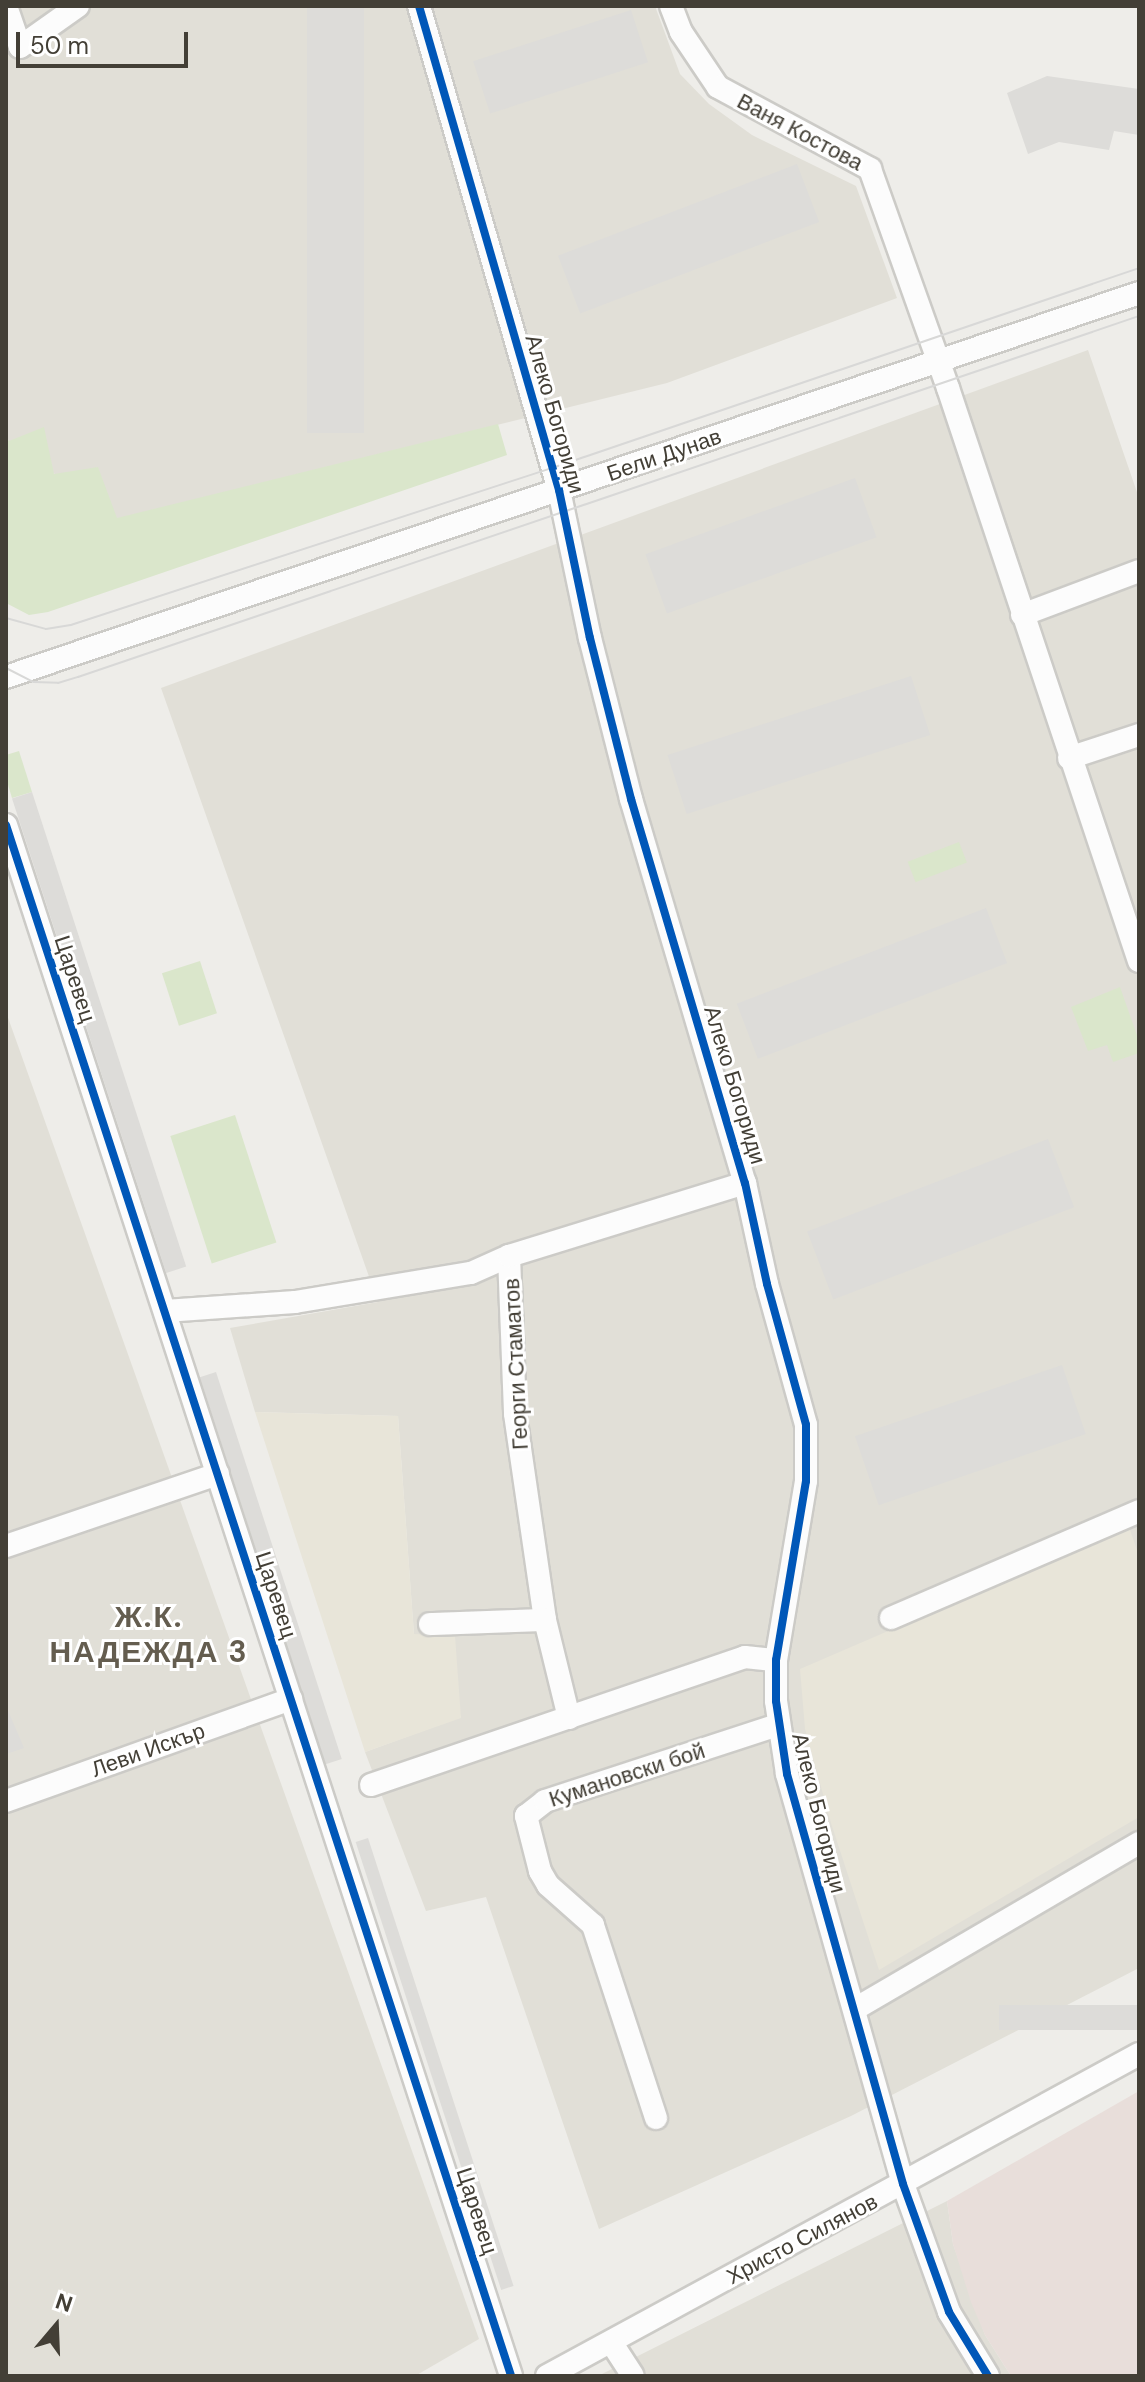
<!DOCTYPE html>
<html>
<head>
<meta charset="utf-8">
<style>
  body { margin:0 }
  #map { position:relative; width:1145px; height:2382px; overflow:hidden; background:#eeede9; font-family:"DM Sans",sans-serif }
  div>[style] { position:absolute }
  .residential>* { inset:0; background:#e1dfd7 }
  .education>* { inset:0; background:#e8e5d9 }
  .medical>* { inset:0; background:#e8deda }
  .green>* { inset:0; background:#dae6cb; transform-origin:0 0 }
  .parking>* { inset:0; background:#dddcd9; transform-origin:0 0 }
  .roads { filter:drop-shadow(2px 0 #cccbc7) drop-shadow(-2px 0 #cccbc7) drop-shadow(0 2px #cccbc7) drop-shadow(0 -2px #cccbc7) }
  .minor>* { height:22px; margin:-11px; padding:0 11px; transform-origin:11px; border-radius:11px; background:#fcfcfc }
  .tram>* { height:2px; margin:-1px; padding:0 1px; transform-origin:1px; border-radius:1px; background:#d8d8d7 }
  .cycleway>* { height:8px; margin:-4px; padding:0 4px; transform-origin:4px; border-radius:4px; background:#0057b8 }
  span { translate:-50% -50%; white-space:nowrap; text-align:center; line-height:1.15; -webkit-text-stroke:6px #fff; paint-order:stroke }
  .street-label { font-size:22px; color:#433f36 }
  .district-label { font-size:30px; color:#645d4f; font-weight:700; letter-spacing:2px }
  .frame { position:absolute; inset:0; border:8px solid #433f36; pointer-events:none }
  .north { position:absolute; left:16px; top:2286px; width:80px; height:80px; -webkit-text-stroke:6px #fff; paint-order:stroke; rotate:19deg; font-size:22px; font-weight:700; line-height:32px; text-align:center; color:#433f36 }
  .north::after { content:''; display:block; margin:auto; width:28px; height:36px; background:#433f36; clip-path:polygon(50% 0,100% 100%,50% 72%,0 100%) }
  .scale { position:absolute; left:16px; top:32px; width:172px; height:36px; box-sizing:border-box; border:4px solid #433f36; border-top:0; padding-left:10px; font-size:24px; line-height:28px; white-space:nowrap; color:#433f36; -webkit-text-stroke:6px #fff; paint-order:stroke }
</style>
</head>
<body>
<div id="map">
  <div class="residential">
    <i style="clip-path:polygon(6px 6px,655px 6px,680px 74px,709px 104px,752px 135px,856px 186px,897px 298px,667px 383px,117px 519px,9px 441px,6px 435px)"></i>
    <i style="clip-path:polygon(1088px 350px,1139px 498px,1139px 1968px,851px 2116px,599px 2229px,486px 1897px,426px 1911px,365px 1752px,461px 1717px,414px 1635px,398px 1416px,255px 1412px,230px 1328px,378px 1302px,161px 688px)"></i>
    <i style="clip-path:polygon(6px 1012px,479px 2339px,415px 2376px,6px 2376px)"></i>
    <i style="clip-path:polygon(947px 2201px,953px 2244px,985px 2335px,1011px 2376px,598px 2376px)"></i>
  </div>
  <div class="education">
    <i style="clip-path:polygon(255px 1412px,398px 1416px,414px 1634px,455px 1636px,461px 1718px,365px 1752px)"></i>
    <i style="clip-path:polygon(1129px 1527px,1139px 1556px,1139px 1817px,879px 1970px,831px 1823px,805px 1729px,800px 1669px)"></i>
  </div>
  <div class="medical">
    <i style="clip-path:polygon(1139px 2091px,1139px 2376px,1011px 2376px,985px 2335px,971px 2302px,953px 2244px,947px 2201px)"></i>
  </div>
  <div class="green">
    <i style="clip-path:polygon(498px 424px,507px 455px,48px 612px,29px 615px,6px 603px,6px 435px,9px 441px,44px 427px,54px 474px,98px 467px,117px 518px)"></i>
    <i style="clip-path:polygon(19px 751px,32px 792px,12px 798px,6px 778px,6px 755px)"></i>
    <i style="left:959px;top:842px;width:22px;height:55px;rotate:69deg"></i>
    <i style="left:200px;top:961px;width:55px;height:40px;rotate:72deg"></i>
    <i style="clip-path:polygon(1120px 987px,1139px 1041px,1139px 1053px,1113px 1062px,1107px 1045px,1088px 1051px,1071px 1007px)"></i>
    <i style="left:235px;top:1115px;width:134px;height:68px;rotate:72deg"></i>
  </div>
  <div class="parking">
    <i style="left:307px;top:6px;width:57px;height:427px"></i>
    <i style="left:631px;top:10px;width:55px;height:166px;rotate:72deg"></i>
    <i style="clip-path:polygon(1047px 76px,1139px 89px,1139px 135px,1114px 131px,1109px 150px,1059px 142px,1028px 154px,1007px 93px)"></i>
    <i style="left:797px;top:164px;width:62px;height:256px;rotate:69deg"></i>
    <i style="left:855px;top:478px;width:63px;height:223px;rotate:70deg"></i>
    <i style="left:911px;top:676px;width:62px;height:256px;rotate:72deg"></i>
    <i style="left:32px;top:792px;width:499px;height:21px;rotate:72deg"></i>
    <i style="left:986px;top:908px;width:59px;height:267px;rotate:69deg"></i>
    <i style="left:1048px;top:1139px;width:73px;height:258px;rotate:69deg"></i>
    <i style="left:1062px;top:1365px;width:73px;height:219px;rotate:71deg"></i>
    <i style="left:216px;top:1372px;width:407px;height:17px;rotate:72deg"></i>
    <i style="clip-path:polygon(6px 1706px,24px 1748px,6px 1754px)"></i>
    <i style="left:368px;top:1838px;width:471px;height:13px;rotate:72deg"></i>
    <i style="left:1139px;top:2005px;width:25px;height:140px;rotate:90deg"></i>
  </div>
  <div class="roads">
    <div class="minor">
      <i style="left:6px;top:6px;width:43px;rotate:71.1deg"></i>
      <i style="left:20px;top:47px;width:71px;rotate:-35.3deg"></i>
      <i style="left:419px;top:6px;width:504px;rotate:73.87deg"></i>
      <i style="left:559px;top:490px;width:151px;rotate:78.2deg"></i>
      <i style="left:590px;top:638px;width:166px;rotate:75.7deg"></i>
      <i style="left:631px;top:799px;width:401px;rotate:73.5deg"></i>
      <i style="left:745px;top:1183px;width:103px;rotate:77.7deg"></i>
      <i style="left:767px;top:1284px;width:146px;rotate:74.5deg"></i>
      <i style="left:806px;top:1425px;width:56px;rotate:90deg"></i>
      <i style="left:806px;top:1481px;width:181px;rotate:99.5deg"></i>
      <i style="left:776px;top:1660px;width:41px;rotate:90deg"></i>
      <i style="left:776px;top:1701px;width:74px;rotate:81.4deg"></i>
      <i style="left:787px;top:1774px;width:426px;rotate:74.2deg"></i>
      <i style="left:903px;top:2184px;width:136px;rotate:70.2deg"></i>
      <i style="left:949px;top:2312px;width:75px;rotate:58.6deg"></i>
      <i style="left:671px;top:6px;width:28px;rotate:69deg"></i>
      <i style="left:681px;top:32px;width:66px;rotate:56.1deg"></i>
      <i style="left:718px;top:87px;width:173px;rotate:28.3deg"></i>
      <i style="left:870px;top:169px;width:232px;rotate:70.4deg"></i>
      <i style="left:948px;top:388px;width:604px;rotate:71.57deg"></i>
      <i style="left:1022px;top:615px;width:125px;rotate:-20.6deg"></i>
      <i style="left:6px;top:677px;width:1196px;rotate:-18.72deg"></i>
      <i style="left:1069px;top:758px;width:74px;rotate:-18.2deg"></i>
      <i style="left:6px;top:825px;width:1631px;rotate:71.96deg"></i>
      <i style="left:509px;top:1256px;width:158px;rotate:87.8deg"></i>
      <i style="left:515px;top:1414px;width:208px;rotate:81.7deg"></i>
      <i style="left:545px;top:1620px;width:101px;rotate:76.2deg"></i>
      <i style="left:165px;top:1311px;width:130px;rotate:-4deg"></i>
      <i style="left:295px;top:1302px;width:178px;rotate:-9.4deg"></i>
      <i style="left:471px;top:1273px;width:42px;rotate:-24.1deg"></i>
      <i style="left:509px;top:1256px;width:247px;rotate:-17.2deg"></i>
      <i style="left:6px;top:1546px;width:224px;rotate:-18.8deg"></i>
      <i style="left:891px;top:1618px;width:270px;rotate:-23.3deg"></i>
      <i style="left:430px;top:1624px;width:115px;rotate:-2deg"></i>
      <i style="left:371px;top:1785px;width:395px;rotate:-18.9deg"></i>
      <i style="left:745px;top:1657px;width:31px;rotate:6deg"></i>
      <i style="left:6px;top:1801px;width:303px;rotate:-19.7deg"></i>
      <i style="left:855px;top:2009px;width:329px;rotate:-30.3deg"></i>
      <i style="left:656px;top:2118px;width:203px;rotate:-108.1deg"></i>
      <i style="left:593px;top:1925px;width:60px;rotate:-138.4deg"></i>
      <i style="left:548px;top:1885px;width:16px;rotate:-120deg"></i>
      <i style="left:540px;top:1871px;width:57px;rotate:-104.3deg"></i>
      <i style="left:526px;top:1816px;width:24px;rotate:-38deg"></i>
      <i style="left:545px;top:1801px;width:245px;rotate:-18.1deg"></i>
      <i style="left:611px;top:2342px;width:40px;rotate:57.1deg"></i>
      <i style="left:547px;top:2376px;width:674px;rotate:-28.54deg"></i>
    </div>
  </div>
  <div class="tram">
    <i style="left:6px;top:618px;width:41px;rotate:15.4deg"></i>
    <i style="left:46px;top:629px;width:25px;rotate:-9deg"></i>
    <i style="left:71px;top:625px;width:506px;rotate:-18.08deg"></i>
    <i style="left:552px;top:468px;width:620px;rotate:-18.81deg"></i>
    <i style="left:6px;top:668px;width:31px;rotate:27deg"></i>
    <i style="left:34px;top:682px;width:24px;rotate:2deg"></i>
    <i style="left:58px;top:683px;width:21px;rotate:-17deg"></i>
    <i style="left:78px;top:677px;width:1121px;rotate:-18.79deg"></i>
  </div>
  <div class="cycleway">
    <i style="left:419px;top:6px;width:504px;rotate:73.87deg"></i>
    <i style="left:559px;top:490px;width:151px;rotate:78.2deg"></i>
    <i style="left:590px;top:638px;width:166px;rotate:75.7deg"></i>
    <i style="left:631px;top:799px;width:401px;rotate:73.5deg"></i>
    <i style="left:745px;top:1183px;width:103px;rotate:77.7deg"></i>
    <i style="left:767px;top:1284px;width:146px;rotate:74.5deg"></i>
    <i style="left:806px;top:1425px;width:56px;rotate:90deg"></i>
    <i style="left:806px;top:1481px;width:181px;rotate:99.5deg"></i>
    <i style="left:776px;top:1660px;width:41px;rotate:90deg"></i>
    <i style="left:776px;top:1701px;width:74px;rotate:81.4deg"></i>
    <i style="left:787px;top:1774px;width:426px;rotate:74.2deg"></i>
    <i style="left:903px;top:2184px;width:136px;rotate:70.2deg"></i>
    <i style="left:949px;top:2312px;width:75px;rotate:58.6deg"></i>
    <i style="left:6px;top:825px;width:1631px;rotate:71.96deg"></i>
  </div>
  <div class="street-label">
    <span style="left:800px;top:132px;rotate:28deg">Ваня Костова</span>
    <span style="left:555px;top:414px;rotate:74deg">Алеко Богориди</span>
    <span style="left:664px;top:455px;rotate:-19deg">Бели Дунав</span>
    <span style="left:75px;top:979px;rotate:72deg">Царевец</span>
    <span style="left:735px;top:1085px;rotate:73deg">Алеко Богориди</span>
    <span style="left:516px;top:1364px;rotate:-93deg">Георги Стаматов</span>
    <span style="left:276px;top:1595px;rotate:72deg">Царевец</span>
    <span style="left:148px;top:1750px;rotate:-20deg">Леви Искър</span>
    <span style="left:627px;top:1775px;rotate:-18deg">Кумановски бой</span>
    <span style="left:819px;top:1813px;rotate:76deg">Алеко Богориди</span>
    <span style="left:477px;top:2211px;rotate:72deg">Царевец</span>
    <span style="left:802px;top:2239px;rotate:-28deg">Христо Силянов</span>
  </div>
  <div class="district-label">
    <span style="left:149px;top:1634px">Ж.К.<br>НАДЕЖДА 3</span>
  </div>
  <div class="frame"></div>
  <div class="north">N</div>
  <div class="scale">50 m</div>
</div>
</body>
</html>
